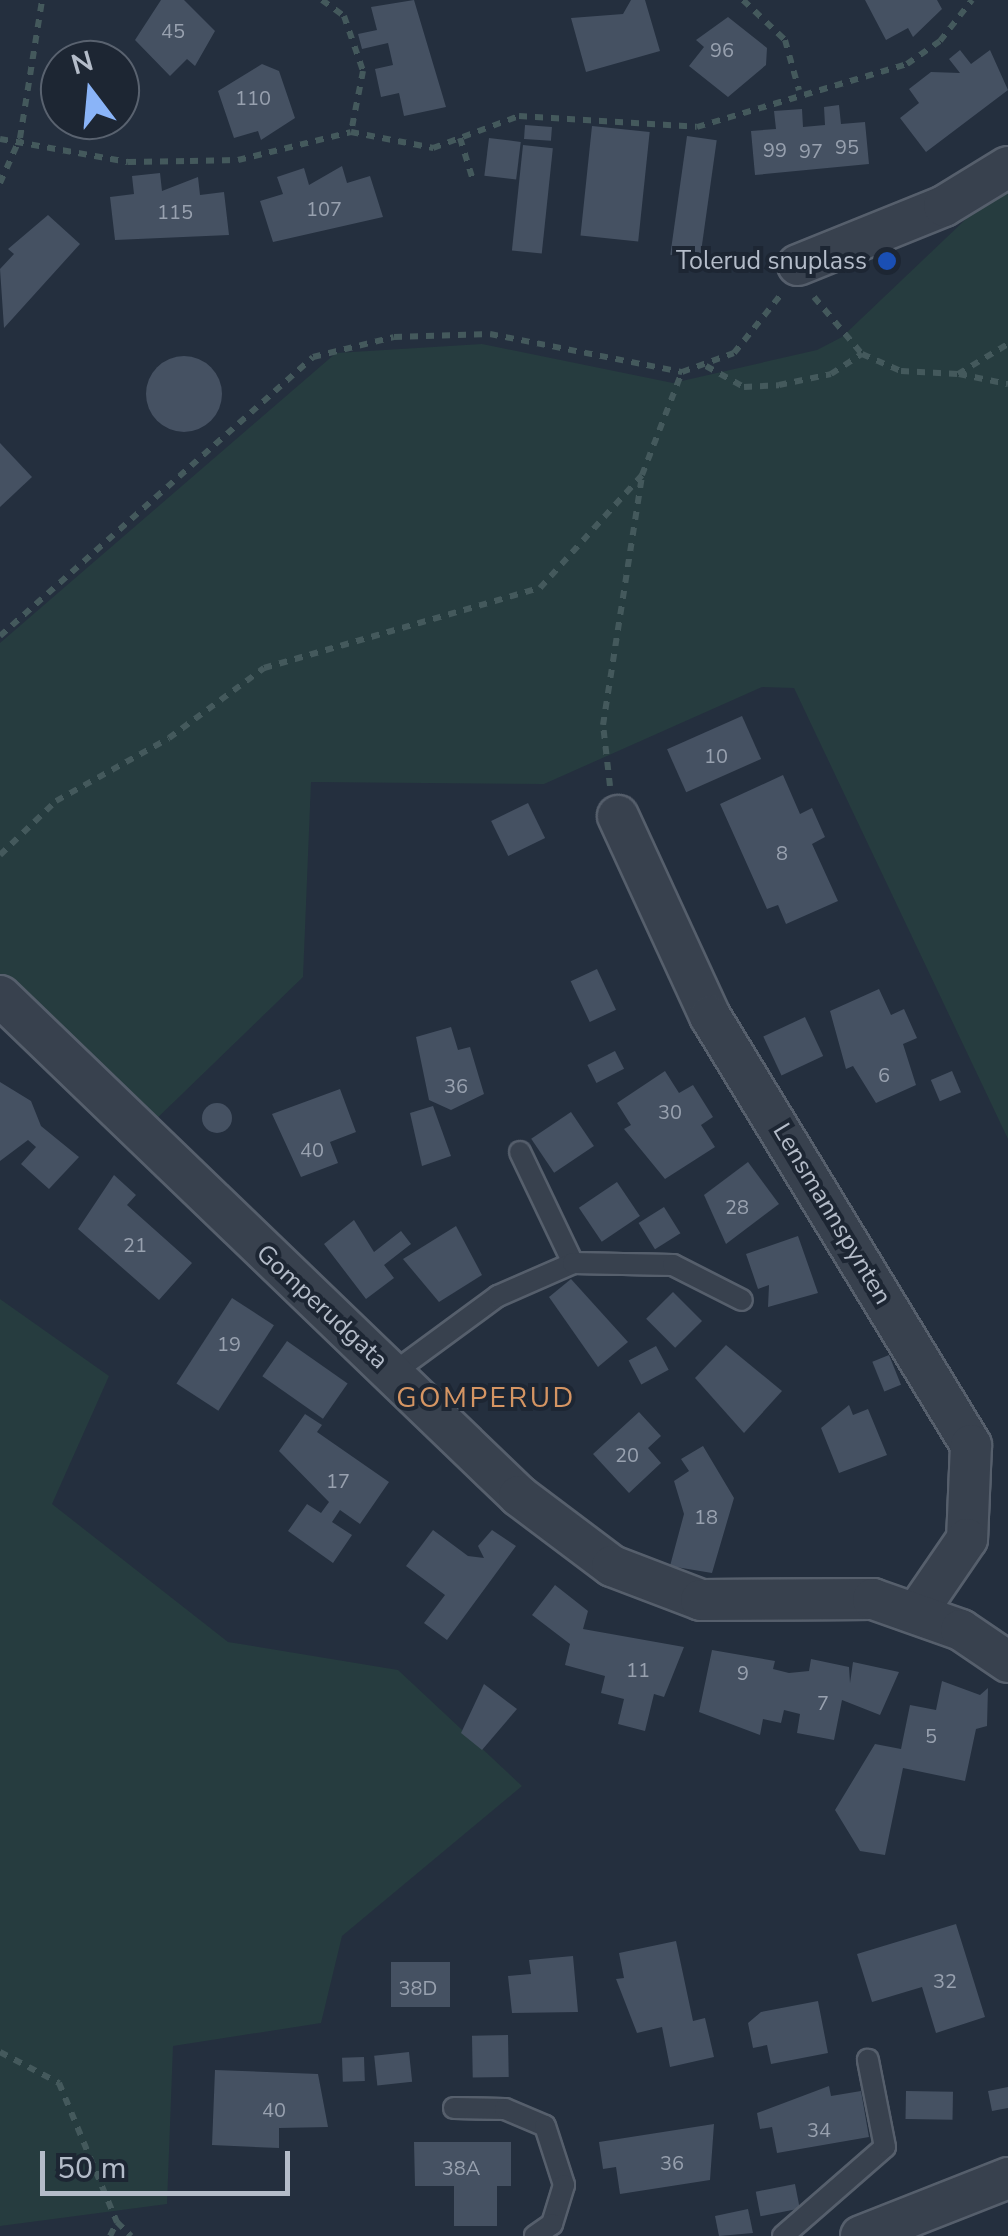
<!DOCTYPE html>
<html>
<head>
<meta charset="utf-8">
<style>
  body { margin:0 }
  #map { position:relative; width:1008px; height:2236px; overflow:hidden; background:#242f3e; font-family:"Nunito Sans",sans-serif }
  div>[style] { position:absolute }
  .green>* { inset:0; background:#263c3f }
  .building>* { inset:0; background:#455162; transform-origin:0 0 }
  .round { border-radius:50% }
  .path>* { height:6px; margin-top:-3px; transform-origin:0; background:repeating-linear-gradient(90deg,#44595c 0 8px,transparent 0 16px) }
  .roads { filter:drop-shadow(2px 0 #565f6c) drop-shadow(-2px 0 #565f6c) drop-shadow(0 2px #565f6c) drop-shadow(0 -2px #565f6c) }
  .service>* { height:20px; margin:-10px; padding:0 10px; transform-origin:10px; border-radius:10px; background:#38414e }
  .minor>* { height:40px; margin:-20px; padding:0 20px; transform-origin:20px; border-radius:20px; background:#38414e }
  .dots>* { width:28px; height:28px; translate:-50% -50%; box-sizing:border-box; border:5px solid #1d2633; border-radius:50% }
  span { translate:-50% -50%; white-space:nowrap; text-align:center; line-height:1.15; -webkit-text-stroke:8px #1d2633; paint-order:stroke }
  .number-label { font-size:20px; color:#98a1af }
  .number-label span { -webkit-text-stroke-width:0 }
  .poi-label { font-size:25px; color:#b4bcc9 }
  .right { translate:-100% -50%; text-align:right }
  .street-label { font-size:25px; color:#b4bcc9 }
  .neighbourhood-label { font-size:28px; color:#d59563; letter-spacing:2.5px }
  .north { position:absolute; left:40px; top:40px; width:100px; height:100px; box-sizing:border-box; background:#1d2633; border:2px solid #59626f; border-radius:50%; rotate:344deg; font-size:28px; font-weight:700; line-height:40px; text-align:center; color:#b4bcc9 }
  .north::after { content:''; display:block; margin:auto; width:35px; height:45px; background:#8ab4f8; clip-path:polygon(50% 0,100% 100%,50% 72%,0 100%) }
  .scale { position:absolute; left:40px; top:2151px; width:250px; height:45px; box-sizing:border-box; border:5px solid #b4bcc9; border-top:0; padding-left:12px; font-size:30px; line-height:35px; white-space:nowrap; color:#b4bcc9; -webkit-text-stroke:8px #1d2633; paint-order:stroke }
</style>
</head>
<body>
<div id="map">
  <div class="green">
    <i style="clip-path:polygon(1008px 179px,1008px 1139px,794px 688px,762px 687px,544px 784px,311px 782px,303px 977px,149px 1126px,0 988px,0 643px,336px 353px,482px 344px,673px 383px,817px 350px,842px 337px)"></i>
    <i style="clip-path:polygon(0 1299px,109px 1376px,52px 1504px,228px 1642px,398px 1670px,522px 1786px,342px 1936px,321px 2023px,173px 2046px,167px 2204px,0 2226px)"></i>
  </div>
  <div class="building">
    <i style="clip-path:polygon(161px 0,184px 0,215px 31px,195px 66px,187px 59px,170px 76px,135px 40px)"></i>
    <i style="clip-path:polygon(414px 0,446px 107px,404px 116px,399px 93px,381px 97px,375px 69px,393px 65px,388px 43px,362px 49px,358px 34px,377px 30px,371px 7px)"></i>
    <i style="clip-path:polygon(631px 0,645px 0,660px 51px,586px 72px,571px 18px,623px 14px)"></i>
    <i style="clip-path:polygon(865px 0,937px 0,942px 9px,913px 37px,908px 28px,886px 40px)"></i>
    <i style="clip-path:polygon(728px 17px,767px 48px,766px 65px,728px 97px,689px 66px,704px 47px,696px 40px)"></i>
    <i style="clip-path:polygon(960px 50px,971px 64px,990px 50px,1008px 90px,926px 152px,900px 118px,919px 103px,909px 89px,931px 72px,960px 73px,949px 59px)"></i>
    <i style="clip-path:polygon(262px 64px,279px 71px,295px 118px,261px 140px,258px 131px,234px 138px,218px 91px)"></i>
    <i style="clip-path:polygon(839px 105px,841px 124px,865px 122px,869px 164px,755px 175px,751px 131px,776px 129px,774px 111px,802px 109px,803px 127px,825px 125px,824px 107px)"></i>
    <i style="left:525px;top:125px;width:27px;height:14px;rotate:4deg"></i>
    <i style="left:592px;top:126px;width:58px;height:110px;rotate:6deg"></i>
    <i style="left:687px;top:136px;width:30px;height:120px;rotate:8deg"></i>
    <i style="left:489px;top:138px;width:32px;height:38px;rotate:7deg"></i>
    <i style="left:523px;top:145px;width:30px;height:106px;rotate:6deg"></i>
    <i style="clip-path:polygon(342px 166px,347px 183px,370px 176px,383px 217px,273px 242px,260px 201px,283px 194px,277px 177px,304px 168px,309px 185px)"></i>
    <i style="clip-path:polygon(160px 173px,162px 191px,198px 177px,200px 195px,224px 192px,229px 235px,115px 240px,110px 197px,134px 194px,132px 176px)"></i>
    <i style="clip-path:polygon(48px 215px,80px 244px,4px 328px,0 269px,14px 254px,8px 249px)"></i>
    <i class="round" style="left:146px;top:356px;width:76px;height:76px"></i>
    <i style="clip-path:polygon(0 443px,32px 477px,0 507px)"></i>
    <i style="left:742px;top:716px;width:47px;height:82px;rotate:66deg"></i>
    <i style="clip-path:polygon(783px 775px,800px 814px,812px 808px,825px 837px,812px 844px,838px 901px,786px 924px,778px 905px,767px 909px,720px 804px)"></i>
    <i style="left:528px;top:803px;width:39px;height:41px;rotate:64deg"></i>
    <i style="left:597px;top:969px;width:45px;height:29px;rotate:65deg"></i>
    <i style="clip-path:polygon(879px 989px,891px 1015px,904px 1009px,917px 1038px,903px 1044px,916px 1085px,876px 1103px,853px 1066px,846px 1069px,830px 1011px)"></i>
    <i style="left:805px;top:1017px;width:43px;height:46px;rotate:65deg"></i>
    <i style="clip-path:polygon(451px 1027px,458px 1050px,470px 1047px,484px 1094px,451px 1110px,429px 1100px,416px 1037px)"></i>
    <i style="left:615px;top:1051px;width:20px;height:31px;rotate:63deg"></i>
    <i style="clip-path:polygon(665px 1071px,679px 1093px,693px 1085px,713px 1117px,701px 1125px,715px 1147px,665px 1179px,624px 1129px,631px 1125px,617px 1103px)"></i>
    <i style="left:952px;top:1071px;width:23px;height:23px;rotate:67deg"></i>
    <i style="clip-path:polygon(0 1082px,31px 1101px,41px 1126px,79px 1157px,49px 1189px,21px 1164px,36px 1147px,28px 1140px,0 1161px)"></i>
    <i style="clip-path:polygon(340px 1089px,356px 1132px,330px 1142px,338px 1163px,301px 1177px,272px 1114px)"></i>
    <i class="round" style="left:202px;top:1103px;width:30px;height:30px"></i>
    <i style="clip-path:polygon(433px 1106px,451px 1156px,422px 1166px,410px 1113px)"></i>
    <i style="left:571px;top:1112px;width:41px;height:48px;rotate:56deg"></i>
    <i style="clip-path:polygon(748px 1162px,779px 1204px,726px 1244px,704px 1195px)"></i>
    <i style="clip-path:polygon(114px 1175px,136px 1195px,127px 1205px,192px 1263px,159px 1300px,78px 1229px)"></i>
    <i style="left:617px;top:1182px;width:41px;height:46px;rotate:56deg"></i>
    <i style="left:664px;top:1207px;width:31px;height:30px;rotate:58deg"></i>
    <i style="clip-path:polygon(354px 1220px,374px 1252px,401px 1231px,411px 1244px,384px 1265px,394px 1278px,366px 1299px,324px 1244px)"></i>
    <i style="clip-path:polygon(456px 1226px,482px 1275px,439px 1302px,403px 1259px)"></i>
    <i style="clip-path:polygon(798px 1236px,818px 1293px,768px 1307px,769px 1285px,758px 1289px,746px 1254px)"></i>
    <i style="clip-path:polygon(571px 1279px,628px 1342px,598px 1367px,549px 1297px)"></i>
    <i style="left:673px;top:1292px;width:41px;height:38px;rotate:45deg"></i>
    <i style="left:232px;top:1298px;width:50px;height:102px;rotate:33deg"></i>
    <i style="left:287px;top:1341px;width:74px;height:43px;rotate:35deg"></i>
    <i style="clip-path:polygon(726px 1345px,782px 1391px,744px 1433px,695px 1378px)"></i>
    <i style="left:656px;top:1346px;width:27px;height:31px;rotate:62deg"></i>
    <i style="left:889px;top:1355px;width:32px;height:18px;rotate:68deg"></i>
    <i style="clip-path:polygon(849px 1405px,853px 1415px,868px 1409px,887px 1455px,839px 1473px,821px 1428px)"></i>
    <i style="clip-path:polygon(639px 1412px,661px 1436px,648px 1448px,661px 1463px,629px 1493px,593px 1454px)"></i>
    <i style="clip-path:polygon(305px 1414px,322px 1425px,317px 1432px,389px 1482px,360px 1524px,340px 1510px,332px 1522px,352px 1535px,333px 1563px,288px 1531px,307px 1504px,321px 1513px,329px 1502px,279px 1451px)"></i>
    <i style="clip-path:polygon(703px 1446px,734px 1498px,712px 1573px,670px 1566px,684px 1514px,674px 1481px,689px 1471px,681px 1459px)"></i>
    <i style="clip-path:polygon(433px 1530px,468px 1556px,484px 1558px,478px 1546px,492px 1530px,516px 1546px,447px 1640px,424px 1623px,445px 1595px,406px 1566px)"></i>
    <i style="clip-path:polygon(555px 1585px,588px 1611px,583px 1629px,684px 1647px,664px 1697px,654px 1694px,645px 1731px,618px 1724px,624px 1699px,601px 1693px,605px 1676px,565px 1665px,570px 1644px,532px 1615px)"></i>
    <i style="clip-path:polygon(712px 1650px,775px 1661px,773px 1669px,789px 1673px,809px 1671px,811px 1659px,849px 1667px,850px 1683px,853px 1662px,899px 1672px,880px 1715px,842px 1700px,834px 1740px,797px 1733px,800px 1714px,784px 1710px,781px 1723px,763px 1719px,760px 1735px,699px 1712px)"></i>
    <i style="clip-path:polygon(942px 1681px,980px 1695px,988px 1688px,987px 1726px,976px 1729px,965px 1781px,903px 1768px,885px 1855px,860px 1851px,835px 1810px,875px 1744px,901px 1749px,910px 1705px,936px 1710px)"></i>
    <i style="clip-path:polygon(484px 1684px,517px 1709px,482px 1750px,461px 1733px)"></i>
    <i style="clip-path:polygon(956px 1924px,985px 2017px,936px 2033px,922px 1987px,872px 2002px,857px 1954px)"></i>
    <i style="clip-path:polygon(676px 1941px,693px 2021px,705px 2018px,714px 2057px,670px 2067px,662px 2027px,637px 2033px,616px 1979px,624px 1978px,619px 1953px)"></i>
    <i style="clip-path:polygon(573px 1956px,578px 2012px,512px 2013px,508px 1976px,531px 1974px,529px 1960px)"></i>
    <i style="left:450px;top:1962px;width:45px;height:59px;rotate:90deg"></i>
    <i style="clip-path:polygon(818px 2001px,828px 2053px,771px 2064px,767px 2045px,753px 2048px,748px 2023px,761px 2012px)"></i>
    <i style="left:508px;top:2035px;width:42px;height:36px;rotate:89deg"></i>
    <i style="left:409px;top:2052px;width:30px;height:35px;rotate:84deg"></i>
    <i style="left:364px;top:2057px;width:24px;height:22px;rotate:88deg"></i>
    <i style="clip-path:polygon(215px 2070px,318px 2074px,328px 2127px,279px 2128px,279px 2148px,212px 2145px)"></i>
    <i style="clip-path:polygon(829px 2086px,831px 2096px,861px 2091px,869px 2137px,777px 2153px,772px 2127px,760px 2129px,757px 2113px)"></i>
    <i style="clip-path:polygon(1008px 2087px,1008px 2108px,992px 2111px,988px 2091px)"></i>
    <i style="left:906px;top:2091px;width:47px;height:28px;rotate:1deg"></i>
    <i style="clip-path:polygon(714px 2124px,710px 2180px,620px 2194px,616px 2167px,603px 2169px,599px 2142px)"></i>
    <i style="clip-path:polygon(414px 2142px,511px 2142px,511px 2186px,497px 2186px,497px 2226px,454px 2226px,454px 2186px,415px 2186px)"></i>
    <i style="left:795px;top:2184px;width:25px;height:40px;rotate:79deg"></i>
    <i style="clip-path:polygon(748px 2209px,753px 2233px,719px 2236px,715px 2216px)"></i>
  </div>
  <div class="path">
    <i style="left:322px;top:0;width:27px;rotate:36deg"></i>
    <i style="left:344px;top:16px;width:58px;rotate:70.9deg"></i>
    <i style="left:363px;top:71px;width:62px;rotate:101.1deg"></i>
    <i style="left:743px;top:0;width:58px;rotate:43.6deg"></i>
    <i style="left:785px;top:40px;width:52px;rotate:74.4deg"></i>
    <i style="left:460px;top:138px;width:44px;rotate:72.8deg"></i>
    <i style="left:0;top:139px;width:130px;rotate:10.2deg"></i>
    <i style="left:128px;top:162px;width:62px;rotate:-0.9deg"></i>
    <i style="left:190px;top:161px;width:48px;rotate:-1.2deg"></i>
    <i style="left:238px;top:160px;width:116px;rotate:-13.9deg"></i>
    <i style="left:351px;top:132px;width:84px;rotate:11deg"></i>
    <i style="left:433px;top:148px;width:92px;rotate:-20.4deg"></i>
    <i style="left:519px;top:116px;width:178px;rotate:3.5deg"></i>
    <i style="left:697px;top:127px;width:219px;rotate:-16.7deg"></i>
    <i style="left:907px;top:64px;width:40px;rotate:-34.9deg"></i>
    <i style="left:940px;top:41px;width:52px;rotate:-52deg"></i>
    <i style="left:0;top:183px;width:49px;rotate:-66deg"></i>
    <i style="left:20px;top:138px;width:140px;rotate:-80.9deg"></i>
    <i style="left:814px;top:297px;width:75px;rotate:49.9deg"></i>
    <i style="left:862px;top:354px;width:43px;rotate:23.6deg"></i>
    <i style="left:901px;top:371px;width:57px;rotate:3deg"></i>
    <i style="left:958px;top:374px;width:58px;rotate:-31deg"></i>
    <i style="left:706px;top:366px;width:43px;rotate:28.9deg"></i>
    <i style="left:744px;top:387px;width:35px;rotate:-3deg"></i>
    <i style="left:779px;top:385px;width:53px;rotate:-11.9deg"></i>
    <i style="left:831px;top:374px;width:37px;rotate:-33deg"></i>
    <i style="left:959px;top:374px;width:50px;rotate:11.5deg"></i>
    <i style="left:0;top:636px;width:419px;rotate:-41.7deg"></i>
    <i style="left:313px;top:357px;width:83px;rotate:-13.9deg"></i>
    <i style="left:394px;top:337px;width:96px;rotate:-1.8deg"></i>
    <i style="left:490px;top:334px;width:196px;rotate:11.2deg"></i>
    <i style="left:682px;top:372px;width:55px;rotate:-20.1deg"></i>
    <i style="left:734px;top:353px;width:78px;rotate:-51.2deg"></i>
    <i style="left:610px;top:786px;width:61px;rotate:-96.5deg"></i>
    <i style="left:603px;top:725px;width:253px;rotate:-81.1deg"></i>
    <i style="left:642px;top:475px;width:110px;rotate:-68.8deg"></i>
    <i style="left:0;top:855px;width:78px;rotate:-44deg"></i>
    <i style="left:56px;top:801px;width:129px;rotate:-29.1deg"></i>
    <i style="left:169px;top:738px;width:118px;rotate:-36.4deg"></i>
    <i style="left:264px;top:668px;width:287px;rotate:-16.2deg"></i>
    <i style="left:540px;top:588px;width:152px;rotate:-47.9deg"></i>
    <i style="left:0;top:2052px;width:67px;rotate:27.7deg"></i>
    <i style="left:59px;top:2083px;width:151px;rotate:67.4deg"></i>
    <i style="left:117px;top:2222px;width:20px;rotate:45deg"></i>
    <i style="left:110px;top:2236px;width:16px;rotate:-63deg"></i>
  </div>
  <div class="roads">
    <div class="service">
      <i style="left:520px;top:1152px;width:123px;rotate:64.5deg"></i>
      <i style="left:393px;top:1373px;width:130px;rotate:-36.3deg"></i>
      <i style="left:498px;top:1296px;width:82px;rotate:-23.7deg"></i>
      <i style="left:573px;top:1263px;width:100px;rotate:1.1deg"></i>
      <i style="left:673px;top:1265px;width:77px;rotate:26.9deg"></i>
      <i style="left:454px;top:2108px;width:51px;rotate:1.1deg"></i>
      <i style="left:505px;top:2109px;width:43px;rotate:23deg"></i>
      <i style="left:545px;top:2126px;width:62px;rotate:72.1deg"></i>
      <i style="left:564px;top:2185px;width:41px;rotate:107.1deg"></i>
      <i style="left:552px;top:2224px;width:21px;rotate:145deg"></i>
      <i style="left:783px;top:2236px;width:135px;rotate:-41.1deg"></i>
      <i style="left:885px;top:2147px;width:89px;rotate:-101.1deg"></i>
    </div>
    <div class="minor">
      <i style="left:798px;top:265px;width:157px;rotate:-22deg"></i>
      <i style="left:944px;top:206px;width:75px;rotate:-31.4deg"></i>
      <i style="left:618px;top:816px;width:220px;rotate:65.3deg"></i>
      <i style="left:710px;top:1016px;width:502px;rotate:58.68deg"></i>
      <i style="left:971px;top:1445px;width:94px;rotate:92.4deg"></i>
      <i style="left:967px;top:1539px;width:88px;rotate:124.4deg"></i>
      <i style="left:0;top:996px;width:721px;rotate:43.93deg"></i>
      <i style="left:519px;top:1496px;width:116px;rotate:37deg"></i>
      <i style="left:612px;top:1566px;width:95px;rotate:20.9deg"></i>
      <i style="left:701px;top:1600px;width:172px;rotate:-0.3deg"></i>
      <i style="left:873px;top:1599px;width:93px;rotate:19.4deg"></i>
      <i style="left:961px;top:1630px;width:57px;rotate:34.2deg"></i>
      <i style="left:861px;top:2236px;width:158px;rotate:-21.5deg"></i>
    </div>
  </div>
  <div class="dots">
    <i style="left:887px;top:261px;background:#1a4fb4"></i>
  </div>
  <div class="number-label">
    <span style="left:173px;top:31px">45</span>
    <span style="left:722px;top:50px">96</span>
    <span style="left:253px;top:98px">110</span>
    <span style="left:847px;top:147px">95</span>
    <span style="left:775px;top:150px">99</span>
    <span style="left:811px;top:151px">97</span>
    <span style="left:324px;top:209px">107</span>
    <span style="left:175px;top:212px">115</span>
    <span style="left:716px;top:756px">10</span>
    <span style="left:782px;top:853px">8</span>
    <span style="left:884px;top:1075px">6</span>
    <span style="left:456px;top:1086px">36</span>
    <span style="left:670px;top:1112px">30</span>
    <span style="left:312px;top:1150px">40</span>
    <span style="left:737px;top:1207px">28</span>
    <span style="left:135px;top:1245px">21</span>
    <span style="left:229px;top:1344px">19</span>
    <span style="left:627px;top:1455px">20</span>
    <span style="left:338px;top:1481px">17</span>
    <span style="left:706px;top:1517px">18</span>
    <span style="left:638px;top:1670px">11</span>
    <span style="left:743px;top:1673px">9</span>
    <span style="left:823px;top:1703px">7</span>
    <span style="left:931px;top:1736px">5</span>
    <span style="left:945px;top:1981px">32</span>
    <span style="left:418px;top:1988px">38D</span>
    <span style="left:274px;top:2110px">40</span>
    <span style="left:819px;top:2130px">34</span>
    <span style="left:672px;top:2163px">36</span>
    <span style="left:461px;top:2168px">38A</span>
  </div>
  <div class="poi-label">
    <span class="right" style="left:867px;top:261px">Tolerud snuplass</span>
  </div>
  <div class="street-label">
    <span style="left:832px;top:1214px;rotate:59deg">Lensmannspynten</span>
    <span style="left:322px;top:1307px;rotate:43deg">Gomperudgata</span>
  </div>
  <div class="neighbourhood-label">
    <span style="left:486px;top:1398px">GOMPERUD</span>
  </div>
  <div class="north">N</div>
  <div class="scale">50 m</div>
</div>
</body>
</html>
